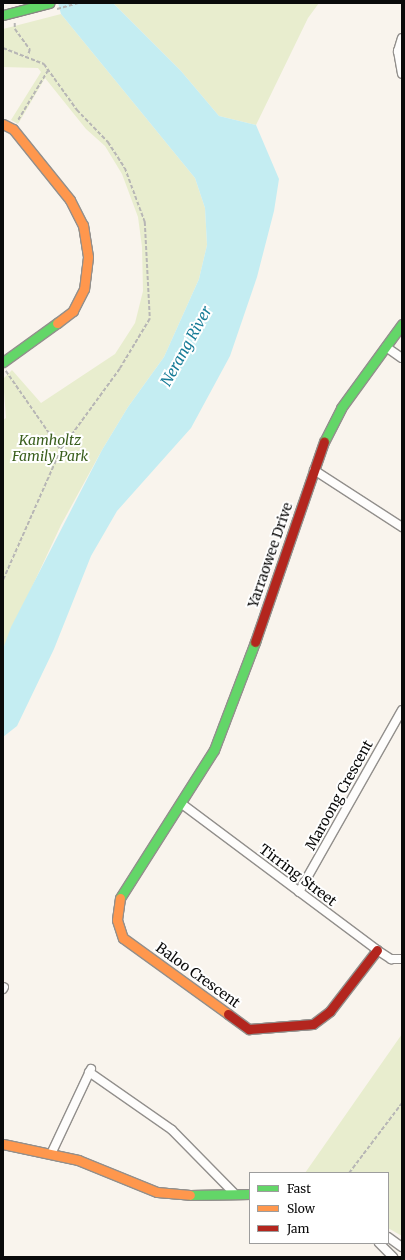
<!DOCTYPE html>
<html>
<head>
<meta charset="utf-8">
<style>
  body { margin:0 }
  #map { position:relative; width:405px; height:1260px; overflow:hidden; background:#f9f4ed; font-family:Merriweather,serif }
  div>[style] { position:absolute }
  .green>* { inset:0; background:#e8edce }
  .water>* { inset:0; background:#c4edf2 }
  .path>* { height:1.5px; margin-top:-0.75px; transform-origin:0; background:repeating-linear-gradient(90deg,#b7b6b5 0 4px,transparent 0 6px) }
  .roads { filter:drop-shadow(1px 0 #928f8c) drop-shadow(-1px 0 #928f8c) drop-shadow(0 1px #928f8c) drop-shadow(0 -1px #928f8c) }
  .street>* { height:8px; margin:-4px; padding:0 4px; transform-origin:4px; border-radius:4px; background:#fefdfc }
  .fast>* { height:9px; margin:-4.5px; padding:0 4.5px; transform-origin:4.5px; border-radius:4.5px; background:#63d668 }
  .slow>* { height:9px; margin:-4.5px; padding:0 4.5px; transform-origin:4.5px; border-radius:4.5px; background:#ff974d }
  .jam>* { height:9px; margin:-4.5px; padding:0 4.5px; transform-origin:4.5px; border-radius:4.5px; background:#b3261e }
  .path-bridge>* { height:1.5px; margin-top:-0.75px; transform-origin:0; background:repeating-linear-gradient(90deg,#b7b6b5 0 4px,transparent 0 6px) }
  .bridges { filter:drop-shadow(1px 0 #888683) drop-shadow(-1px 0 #888683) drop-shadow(0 1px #888683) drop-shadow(0 -1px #888683) }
  .fast-bridge>* { height:9px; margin:-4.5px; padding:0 4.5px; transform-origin:4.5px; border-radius:4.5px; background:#63d668 }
  span { translate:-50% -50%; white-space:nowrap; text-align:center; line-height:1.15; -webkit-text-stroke:4px #fff; paint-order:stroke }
  .park-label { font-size:14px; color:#3a5f1d; font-style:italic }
  .street-label { font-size:14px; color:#0a0a0a }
  .water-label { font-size:15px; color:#187c97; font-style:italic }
  .frame { position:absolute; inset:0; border:4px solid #0a0a0a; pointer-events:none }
  .legend { position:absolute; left:249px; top:1172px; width:140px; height:72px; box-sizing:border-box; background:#fff; border:1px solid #9d9d9d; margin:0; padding:5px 7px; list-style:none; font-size:12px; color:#0a0a0a }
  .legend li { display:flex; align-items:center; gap:8px; height:20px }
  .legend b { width:20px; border:1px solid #9d9d9d }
</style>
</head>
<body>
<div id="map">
  <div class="green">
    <i style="clip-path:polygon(113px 3px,319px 3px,308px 18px,256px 125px,219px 116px,181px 71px)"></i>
    <i style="clip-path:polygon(61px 14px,195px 178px,205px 208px,207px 245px,199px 279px,164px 357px,128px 407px,102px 450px,61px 525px,3px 649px,3px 420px,6px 418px,3px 379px,12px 370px,41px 403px,115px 354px,135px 323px,143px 291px,142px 247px,138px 217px,122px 174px,105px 146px,86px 129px,45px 78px,18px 124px,11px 120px,41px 72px,38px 68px,3px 67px,3px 29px)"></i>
    <i style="clip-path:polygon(402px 1034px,402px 1236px,388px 1228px,388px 1173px,305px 1173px)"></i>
  </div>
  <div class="water">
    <i style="clip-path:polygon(58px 3px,113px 3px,181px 71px,219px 116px,256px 125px,279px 179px,274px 211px,257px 277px,230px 356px,191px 428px,117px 511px,91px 556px,54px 649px,17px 726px,3px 737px,3px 649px,11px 627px,102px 450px,128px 407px,164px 357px,199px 279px,207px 245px,205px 208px,195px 178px,61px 14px)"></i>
  </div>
  <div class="path">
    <i style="left:15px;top:23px;width:6px;rotate:90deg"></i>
    <i style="left:15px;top:29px;width:26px;rotate:54deg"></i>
    <i style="left:30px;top:50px;width:6px;rotate:108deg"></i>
    <i style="left:3px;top:48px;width:44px;rotate:21.3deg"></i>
    <i style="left:44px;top:64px;width:57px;rotate:54.3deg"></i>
    <i style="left:77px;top:110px;width:45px;rotate:45.9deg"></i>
    <i style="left:108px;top:142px;width:31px;rotate:57deg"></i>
    <i style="left:125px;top:168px;width:58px;rotate:69.7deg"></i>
    <i style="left:145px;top:222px;width:97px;rotate:87deg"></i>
    <i style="left:150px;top:319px;width:58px;rotate:121deg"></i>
    <i style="left:120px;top:369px;width:100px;rotate:126.1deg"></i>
    <i style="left:61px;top:450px;width:143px;rotate:113.9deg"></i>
    <i style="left:18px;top:120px;width:58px;rotate:-59deg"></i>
    <i style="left:6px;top:371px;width:96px;rotate:55.2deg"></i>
    <i style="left:349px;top:1173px;width:88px;rotate:-52.9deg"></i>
  </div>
  <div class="roads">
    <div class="street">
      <i style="left:402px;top:38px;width:14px;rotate:107deg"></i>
      <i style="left:398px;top:51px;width:23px;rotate:80deg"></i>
      <i style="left:386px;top:347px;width:19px;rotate:35deg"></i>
      <i style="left:314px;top:470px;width:105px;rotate:32.9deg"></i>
      <i style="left:182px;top:804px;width:244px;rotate:36.8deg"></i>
      <i style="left:377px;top:950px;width:17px;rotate:33deg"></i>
      <i style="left:391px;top:959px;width:11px"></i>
      <i style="left:299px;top:892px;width:209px;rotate:-60.5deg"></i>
      <i style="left:3px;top:989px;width:2px;rotate:-63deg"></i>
      <i style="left:89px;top:1072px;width:101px;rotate:34.9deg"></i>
      <i style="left:172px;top:1130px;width:88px;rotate:45.5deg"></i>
      <i style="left:51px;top:1154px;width:94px;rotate:-64.8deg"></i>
      <i style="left:388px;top:1237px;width:17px;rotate:36deg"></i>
      <i style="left:379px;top:1243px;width:20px;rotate:45deg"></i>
    </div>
    <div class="fast">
      <i style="left:3px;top:362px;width:67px;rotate:-35.8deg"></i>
      <i style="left:324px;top:442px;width:38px;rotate:-63deg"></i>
      <i style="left:341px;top:408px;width:104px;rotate:-54deg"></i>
      <i style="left:120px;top:898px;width:175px;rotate:-57.6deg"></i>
      <i style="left:214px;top:750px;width:116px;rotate:-69.2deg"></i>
      <i style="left:190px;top:1195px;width:60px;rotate:-1deg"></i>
    </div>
    <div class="slow">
      <i style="left:3px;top:124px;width:11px;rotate:27deg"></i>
      <i style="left:13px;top:129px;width:91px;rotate:51.2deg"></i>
      <i style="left:70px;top:200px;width:28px;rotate:63deg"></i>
      <i style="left:83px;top:225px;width:32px;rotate:81deg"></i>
      <i style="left:88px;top:257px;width:32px;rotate:97deg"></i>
      <i style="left:84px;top:289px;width:25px;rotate:117deg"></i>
      <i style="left:73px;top:311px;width:20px;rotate:143deg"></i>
      <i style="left:120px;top:898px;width:22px;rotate:98deg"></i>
      <i style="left:117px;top:920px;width:19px;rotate:72deg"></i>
      <i style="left:123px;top:938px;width:130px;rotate:35.9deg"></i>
      <i style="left:3px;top:1144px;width:77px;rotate:12deg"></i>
      <i style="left:78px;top:1160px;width:85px;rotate:22.1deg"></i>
      <i style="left:157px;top:1192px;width:33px;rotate:5deg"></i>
    </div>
    <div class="jam">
      <i style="left:255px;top:642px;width:212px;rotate:-71deg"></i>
      <i style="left:228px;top:1014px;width:26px;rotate:36deg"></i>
      <i style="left:249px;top:1029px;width:64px;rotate:-4.5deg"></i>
      <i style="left:313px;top:1024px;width:21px;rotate:-37deg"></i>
      <i style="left:330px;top:1011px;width:77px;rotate:-52.4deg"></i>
    </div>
  </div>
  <div class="path-bridge">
    <i style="left:57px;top:9px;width:22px;rotate:-16deg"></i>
  </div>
  <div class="bridges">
    <div class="fast-bridge">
      <i style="left:3px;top:15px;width:48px;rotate:-14.6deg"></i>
    </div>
  </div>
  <div class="park-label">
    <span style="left:50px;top:448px">Kamholtz<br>Family Park</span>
  </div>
  <div class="street-label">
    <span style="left:270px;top:555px;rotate:-71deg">Yarraowee Drive</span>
    <span style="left:339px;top:795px;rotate:-61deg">Maroong Crescent</span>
    <span style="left:298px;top:875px;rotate:37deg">Tirring Street</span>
    <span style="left:198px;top:975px;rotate:36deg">Baloo Crescent</span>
  </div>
  <div class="water-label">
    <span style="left:186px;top:346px;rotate:-61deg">Nerang River</span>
  </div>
  <div class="frame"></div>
  <ul class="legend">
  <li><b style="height:5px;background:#63d668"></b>Fast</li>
  <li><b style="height:5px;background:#ff974d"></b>Slow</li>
  <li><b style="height:5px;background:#b3261e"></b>Jam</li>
  </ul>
</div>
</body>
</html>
